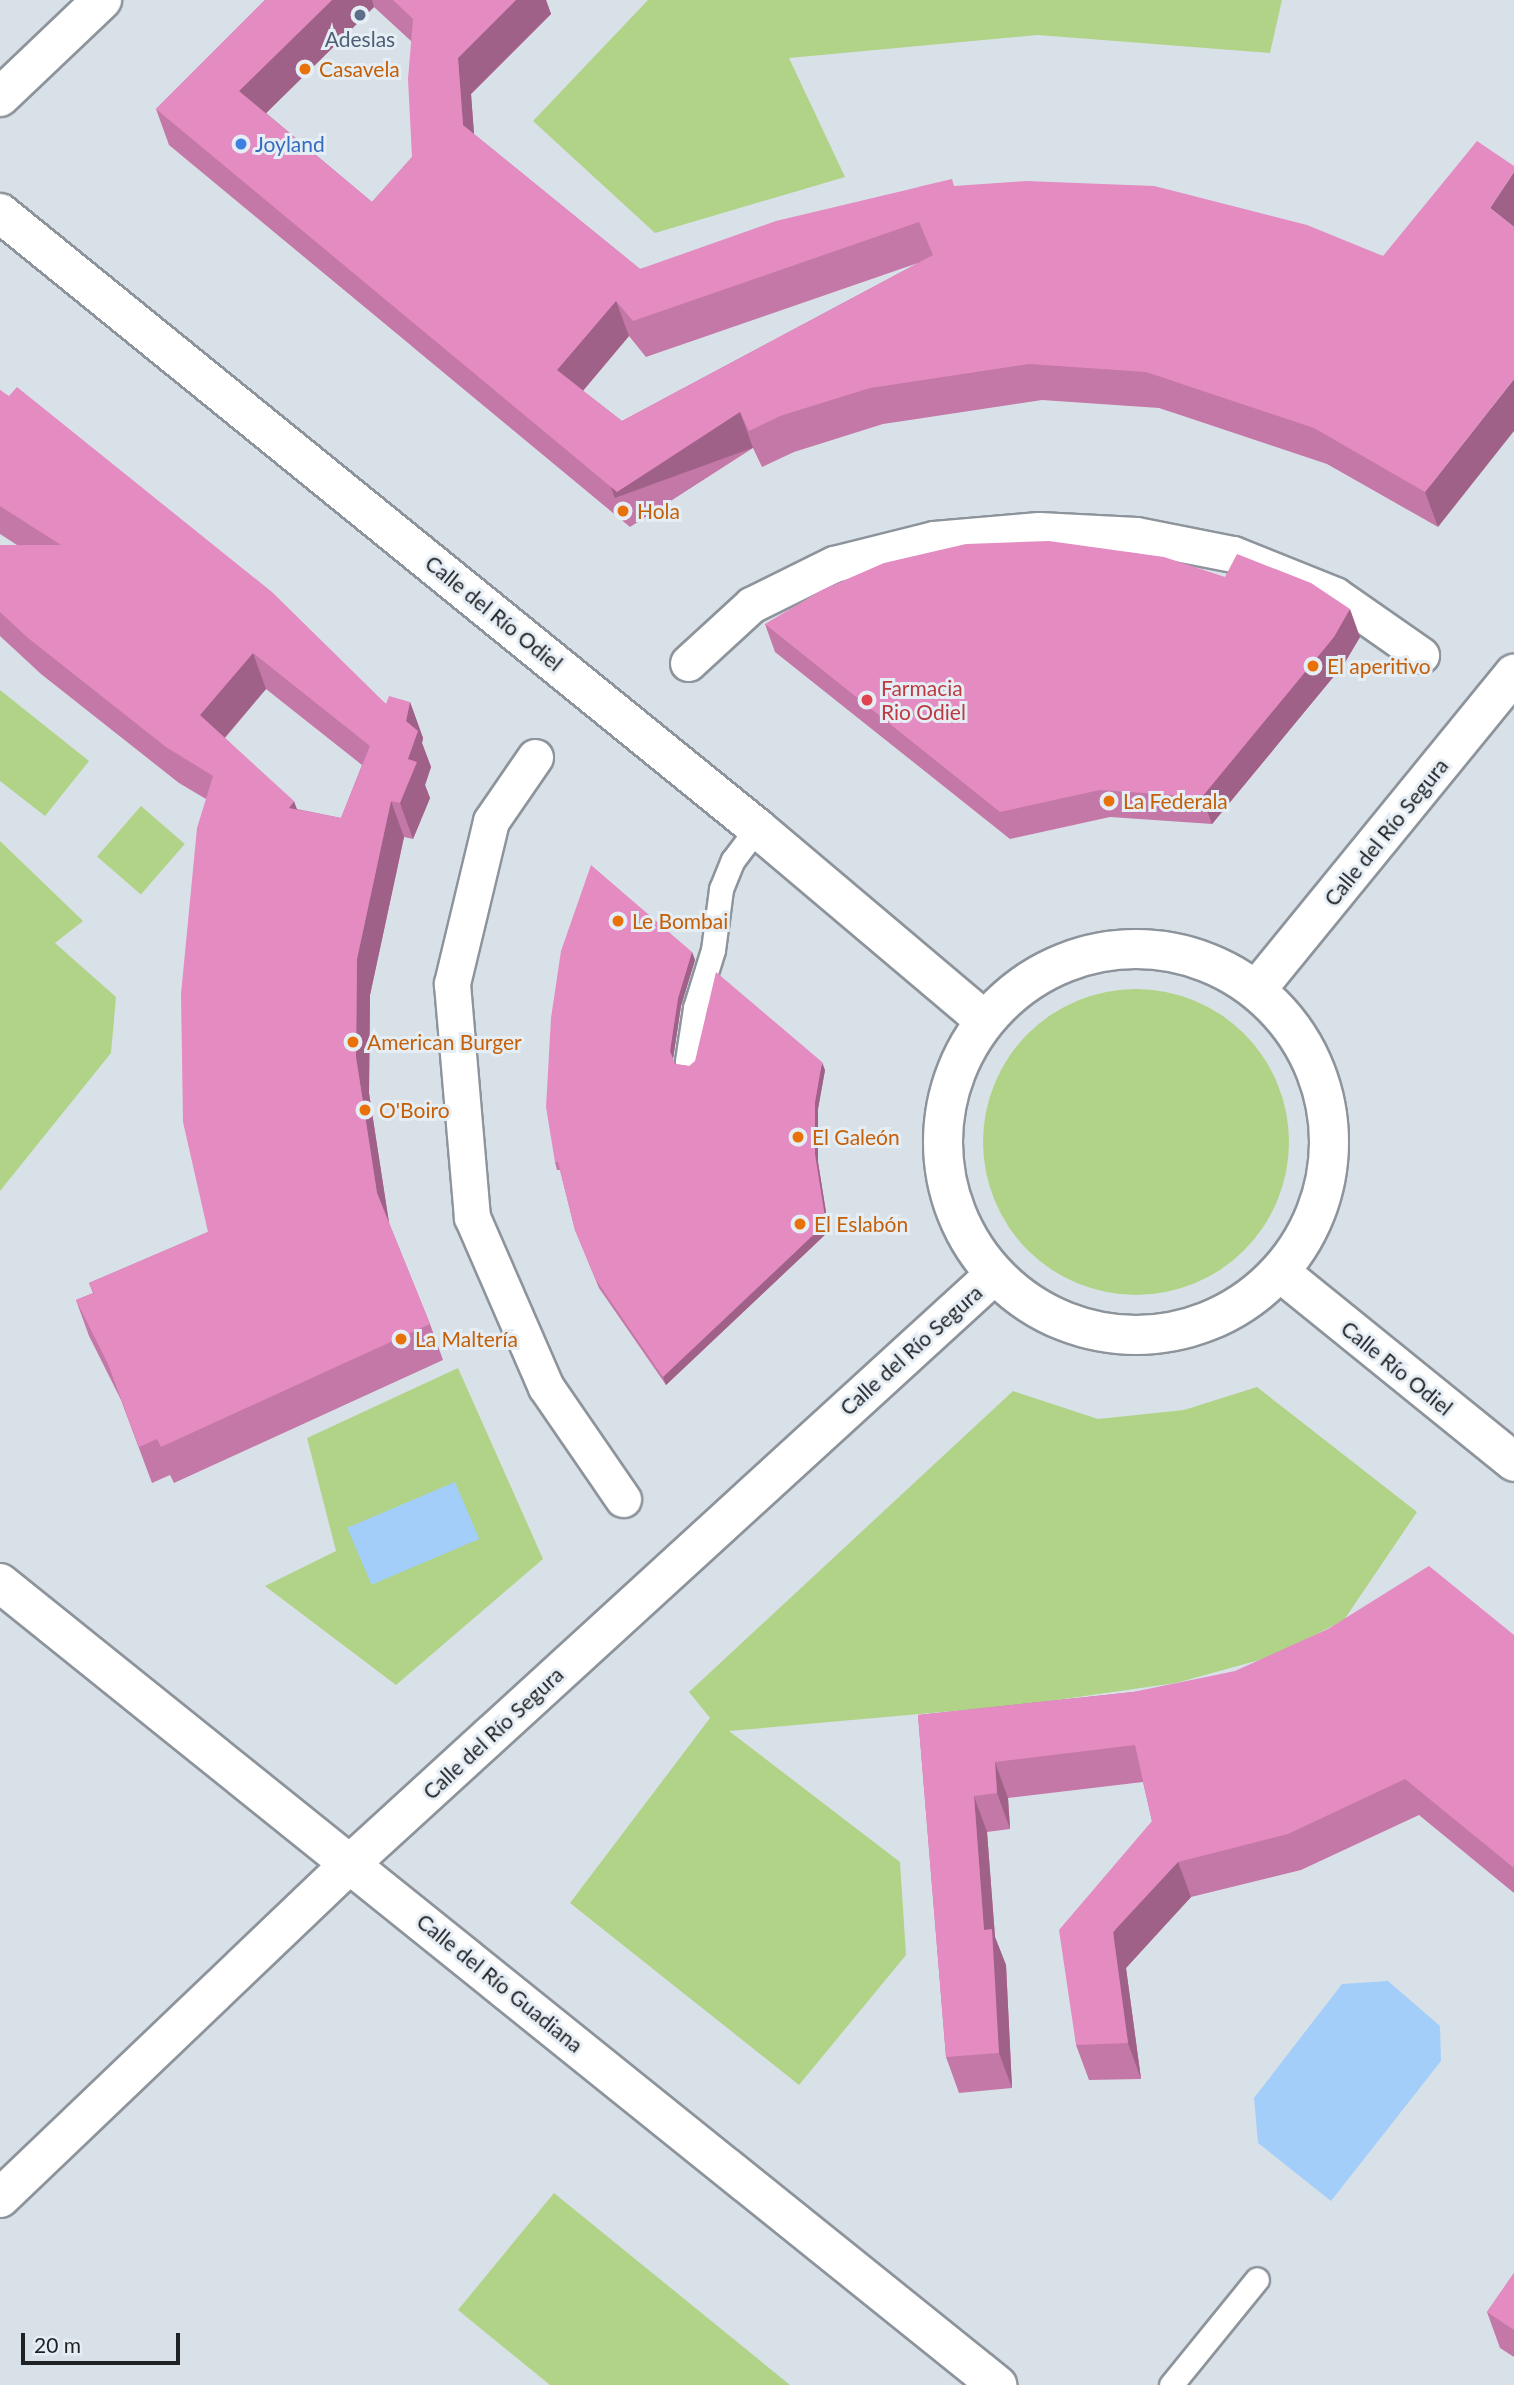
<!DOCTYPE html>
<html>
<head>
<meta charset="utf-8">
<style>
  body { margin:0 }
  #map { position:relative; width:1514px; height:2385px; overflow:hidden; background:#d9e1e8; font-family:Lato,sans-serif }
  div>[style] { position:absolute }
  .green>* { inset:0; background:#b1d388; transform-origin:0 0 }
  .round { border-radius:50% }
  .water>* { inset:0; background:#a2cef9; transform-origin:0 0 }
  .roads { filter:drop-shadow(2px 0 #8d949b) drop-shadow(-2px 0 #8d949b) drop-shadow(0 2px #8d949b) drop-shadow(0 -2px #8d949b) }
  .service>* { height:23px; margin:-11.5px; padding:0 11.5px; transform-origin:11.5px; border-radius:11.5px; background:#fff }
  .pedestrian>* { height:35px; margin:-17.5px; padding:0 17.5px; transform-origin:17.5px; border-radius:17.5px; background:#fff }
  .minor>* { height:38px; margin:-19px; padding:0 19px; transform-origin:19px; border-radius:19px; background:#fff }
  .minor>.ring { margin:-19px; padding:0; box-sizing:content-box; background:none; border:38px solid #fff; border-radius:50% }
  .wall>* { inset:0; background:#c478a7 }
  .shaded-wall>* { inset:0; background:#a06188; transform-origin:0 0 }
  .building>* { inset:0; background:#e48bc2 }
  .dots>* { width:19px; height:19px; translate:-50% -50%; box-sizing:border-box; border:4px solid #e6eef5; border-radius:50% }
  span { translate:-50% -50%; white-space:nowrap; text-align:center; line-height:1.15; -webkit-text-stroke:6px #e6eef5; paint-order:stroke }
  .service-label { font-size:21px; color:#4e5e75 }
  .food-label { font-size:21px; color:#c56008 }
  .left { translate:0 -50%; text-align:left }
  .shop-label { font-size:21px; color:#366cbe }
  .street-label { font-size:21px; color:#1f2225 }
  .health-label { font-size:21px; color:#be3a42 }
  .scale { position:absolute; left:21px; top:2333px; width:159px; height:32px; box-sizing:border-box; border:4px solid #1f2225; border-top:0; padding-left:9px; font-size:21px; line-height:24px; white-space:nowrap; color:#1f2225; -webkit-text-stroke:5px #e6eef5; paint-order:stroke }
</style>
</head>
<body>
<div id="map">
  <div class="green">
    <i style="clip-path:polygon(648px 0,1282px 0,1270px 53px,1038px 35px,789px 58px,845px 177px,655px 233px,533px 121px)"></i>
    <i style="clip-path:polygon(0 690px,89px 761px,45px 816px,0 781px)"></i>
    <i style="left:141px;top:806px;width:58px;height:67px;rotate:41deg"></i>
    <i style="clip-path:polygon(0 841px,83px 921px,55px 943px,116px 997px,111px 1053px,0 1191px)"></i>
    <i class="round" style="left:983px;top:989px;width:306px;height:306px"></i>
    <i style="clip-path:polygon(458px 1368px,543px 1559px,396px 1685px,265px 1586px,336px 1551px,307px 1438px)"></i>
    <i style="clip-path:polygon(1257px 1387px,1417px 1512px,1344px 1620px,1274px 1656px,1176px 1683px,1022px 1705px,729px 1731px,900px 1862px,906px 1955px,799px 2085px,570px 1903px,710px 1718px,689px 1692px,1013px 1391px,1098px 1419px,1184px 1410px)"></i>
    <i style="clip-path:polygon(554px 2193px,790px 2385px,550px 2385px,458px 2310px)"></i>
  </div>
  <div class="water">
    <i style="left:455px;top:1482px;width:62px;height:117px;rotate:67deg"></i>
    <i style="clip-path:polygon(1388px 1981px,1440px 2026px,1441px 2061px,1331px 2201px,1258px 2143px,1254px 2098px,1342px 1984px)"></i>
  </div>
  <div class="roads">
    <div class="service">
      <i style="left:687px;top:1061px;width:54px;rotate:-81.4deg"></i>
      <i style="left:695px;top:1008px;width:61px;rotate:-72.8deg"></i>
      <i style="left:713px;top:950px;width:62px;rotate:-82.5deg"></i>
      <i style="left:721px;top:889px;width:31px;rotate:-68deg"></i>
      <i style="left:733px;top:860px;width:40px;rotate:-53deg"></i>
      <i style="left:1171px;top:2385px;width:136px;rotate:-50.9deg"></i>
    </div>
    <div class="pedestrian">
      <i style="left:688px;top:663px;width:86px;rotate:-42.6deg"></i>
      <i style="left:751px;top:605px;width:93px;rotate:-26.3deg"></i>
      <i style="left:834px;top:564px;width:103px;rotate:-14deg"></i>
      <i style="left:934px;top:539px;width:105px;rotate:-4.9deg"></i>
      <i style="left:1039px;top:530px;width:97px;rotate:3deg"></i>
      <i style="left:1136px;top:535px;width:99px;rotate:11.1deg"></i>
      <i style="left:1233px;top:554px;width:110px;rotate:21.9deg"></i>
      <i style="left:1335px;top:595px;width:105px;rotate:34.9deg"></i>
      <i style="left:535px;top:757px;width:78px;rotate:124.5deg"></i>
      <i style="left:491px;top:821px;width:168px;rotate:103.5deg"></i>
      <i style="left:452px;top:984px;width:234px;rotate:85.1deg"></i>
      <i style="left:472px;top:1217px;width:185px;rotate:66.5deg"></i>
      <i style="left:546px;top:1387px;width:136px;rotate:55.5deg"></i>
    </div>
    <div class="minor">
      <i style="left:0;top:97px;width:141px;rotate:-43.6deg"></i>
      <i style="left:0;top:213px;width:975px;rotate:39.09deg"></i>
      <i style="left:757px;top:828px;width:297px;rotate:40.2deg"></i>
      <i class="ring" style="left:943px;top:949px;width:348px;height:348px"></i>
      <i style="left:1257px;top:989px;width:407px;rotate:-50.8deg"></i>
      <i style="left:1281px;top:1273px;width:300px;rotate:39deg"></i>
      <i style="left:0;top:1583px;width:1280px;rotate:38.81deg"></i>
      <i style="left:0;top:2198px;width:485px;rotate:-43.7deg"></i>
      <i style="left:351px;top:1863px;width:870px;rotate:-42.44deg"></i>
    </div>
  </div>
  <div class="wall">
    <i style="clip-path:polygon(evenodd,265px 0,546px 0,551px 14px,471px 94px,474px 134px,640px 269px,954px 186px,1383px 256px,1438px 527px,1327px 464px,1159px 408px,1042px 400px,883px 424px,794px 452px,762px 467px,753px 448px,630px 527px,169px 145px,156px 109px,265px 0,374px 7px,411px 41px,412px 157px,372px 202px,266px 113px,374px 7px,265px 0,918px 263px,622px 421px,583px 391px,629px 336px,646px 357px,918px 263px)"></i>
    <i style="clip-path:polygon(evenodd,0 390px,386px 704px,410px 702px,423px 738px,422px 743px,431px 767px,425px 785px,430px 798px,413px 839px,404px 837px,370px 995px,369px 1093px,389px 1223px,430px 1324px,443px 1360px,174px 1483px,170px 1475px,152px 1483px,121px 1400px,89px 1336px,76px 1300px,93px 1293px,89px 1283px,208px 1232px,206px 799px,179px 783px,41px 674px,0 636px,0 545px,17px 545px,0 534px,0 390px,266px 689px,362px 765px,341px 818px,297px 809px,225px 738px,266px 689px)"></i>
    <i style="clip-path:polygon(765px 624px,1360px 637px,1344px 664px,1212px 824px,1110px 817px,1010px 839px,775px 652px)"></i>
    <i style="clip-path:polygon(692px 952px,695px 960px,681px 1006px,673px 1059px,675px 1064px,689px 1066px,825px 1070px,818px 1109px,818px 1162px,829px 1231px,666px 1385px,599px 1288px,575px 1230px,560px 1170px,557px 1170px,555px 1162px)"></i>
    <i style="clip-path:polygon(1514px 1635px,1514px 1893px,1419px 1815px,1301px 1870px,1191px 1897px,1126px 1968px,1141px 2079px,1089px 2080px,1076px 2045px,1152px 1821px,1143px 1782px,1008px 1798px,1010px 1829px,987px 1832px,995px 1937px,1006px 1965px,1012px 2088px,959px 2093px,946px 2057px,918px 1715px,1133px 1692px)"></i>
    <i style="clip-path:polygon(1514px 2273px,1514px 2357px,1500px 2348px,1487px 2312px)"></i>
  </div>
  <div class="shaded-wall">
    <i style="clip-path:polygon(332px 0,372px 0,374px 7px,252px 127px,239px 91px)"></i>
    <i style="clip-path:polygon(516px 0,546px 0,551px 14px,471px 94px,476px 160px,463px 125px,458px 58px)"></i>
    <i style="clip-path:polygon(1514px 172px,1514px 227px,1490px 208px)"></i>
    <i style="clip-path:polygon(616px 301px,629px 336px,570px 406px,557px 370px)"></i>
    <i style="clip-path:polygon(1514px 379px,1514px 431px,1438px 527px,1425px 492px)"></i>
    <i style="left:740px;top:412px;width:38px;height:147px;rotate:70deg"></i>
    <i style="clip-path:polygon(1350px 609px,1360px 637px,1344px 664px,1212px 824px,1202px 797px)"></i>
    <i style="clip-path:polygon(253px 653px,266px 689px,213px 751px,200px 715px)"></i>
    <i style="clip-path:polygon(410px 702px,423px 738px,422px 743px,431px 767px,425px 785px,430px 798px,413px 839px,400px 803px,408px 759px,406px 721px)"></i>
    <i style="clip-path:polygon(294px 801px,307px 837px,289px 808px)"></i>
    <i style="clip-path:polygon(391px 801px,404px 837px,370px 995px,369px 1093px,390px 1229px,377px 1193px,356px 1057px,357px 959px)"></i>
    <i style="clip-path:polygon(692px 952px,695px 960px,681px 1006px,673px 1059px,670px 1051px,678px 998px)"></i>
    <i style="clip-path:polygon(822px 1062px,825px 1070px,818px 1109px,818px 1162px,829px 1231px,666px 1385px,663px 1377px,815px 1154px,815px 1102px)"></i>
    <i style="clip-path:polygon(995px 1762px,1008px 1798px,1010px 1829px,997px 1793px)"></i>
    <i style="clip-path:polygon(974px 1796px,987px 1832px,995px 1937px,1006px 1965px,1012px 2088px,999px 2053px,984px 1930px)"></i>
    <i style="clip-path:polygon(1178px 1862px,1191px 1897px,1126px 1968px,1141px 2079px,1128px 2043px,1113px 1932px)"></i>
  </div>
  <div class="building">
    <i style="clip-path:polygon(evenodd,265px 0,332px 0,239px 91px,372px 202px,412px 157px,408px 79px,413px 19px,393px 0,516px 0,458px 58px,463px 125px,640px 269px,776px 221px,952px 179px,954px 186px,1026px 181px,1154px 186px,1307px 225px,1383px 256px,1477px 141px,1514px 166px,1514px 172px,1490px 208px,1514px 227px,1514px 379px,1425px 492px,1314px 428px,1146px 372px,1029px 364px,870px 388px,780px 416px,749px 431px,740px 412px,617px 492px,156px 109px,265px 0,919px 222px,933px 255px,622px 421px,557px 370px,616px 301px,633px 321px,919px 222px)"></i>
    <i style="clip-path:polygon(evenodd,17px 387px,272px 592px,386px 704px,389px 696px,410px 702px,406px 721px,418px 731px,408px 759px,417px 762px,400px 803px,391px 801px,357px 959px,356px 1057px,377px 1193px,430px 1324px,161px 1447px,157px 1439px,139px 1447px,108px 1364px,76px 1300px,94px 1293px,89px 1283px,208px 1232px,183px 1122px,181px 994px,197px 828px,213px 776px,166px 747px,28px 638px,0 612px,0 545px,61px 545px,0 506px,0 390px,9px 396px,17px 387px,253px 653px,370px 746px,341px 818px,289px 808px,294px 801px,200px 715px,253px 653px)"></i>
    <i style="clip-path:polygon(1049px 541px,1164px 557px,1225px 577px,1237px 554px,1311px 583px,1350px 609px,1334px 637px,1202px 797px,1100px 790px,1000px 812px,765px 624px,822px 590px,884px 563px,966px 544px)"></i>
    <i style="clip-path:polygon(591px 865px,692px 952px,678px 998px,670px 1051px,675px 1064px,689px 1066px,695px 1061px,716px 972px,822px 1062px,815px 1102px,815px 1154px,826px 1223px,663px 1377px,596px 1280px,575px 1230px,558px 1162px,555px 1162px,546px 1107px,551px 1018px,561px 951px)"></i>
    <i style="clip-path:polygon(1429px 1566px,1514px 1635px,1514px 1868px,1405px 1779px,1288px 1834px,1178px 1862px,1113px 1932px,1128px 2043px,1076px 2045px,1059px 1930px,1152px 1821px,1135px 1745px,995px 1762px,997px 1793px,974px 1796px,984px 1930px,992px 1929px,999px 2053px,946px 2057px,918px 1715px,1133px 1692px,1235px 1671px,1328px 1629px)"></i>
    <i style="clip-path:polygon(1514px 2273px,1514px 2330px,1487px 2312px)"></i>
  </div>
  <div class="dots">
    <i style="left:360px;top:15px;background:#5c6f8a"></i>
    <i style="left:305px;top:69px;background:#e8710a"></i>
    <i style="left:241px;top:144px;background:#3f7fe0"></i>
    <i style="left:623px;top:511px;background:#e8710a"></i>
    <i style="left:1313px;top:666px;background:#e8710a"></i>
    <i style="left:867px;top:700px;background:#e0444e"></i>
    <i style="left:1109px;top:801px;background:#e8710a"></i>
    <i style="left:618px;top:921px;background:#e8710a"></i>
    <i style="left:353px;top:1042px;background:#e8710a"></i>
    <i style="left:365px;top:1110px;background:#e8710a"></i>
    <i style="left:798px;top:1137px;background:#e8710a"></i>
    <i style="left:800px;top:1224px;background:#e8710a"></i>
    <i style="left:401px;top:1339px;background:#e8710a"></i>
  </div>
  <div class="service-label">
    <span style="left:360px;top:39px">Adeslas</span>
  </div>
  <div class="food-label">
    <span class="left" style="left:319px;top:69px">Casavela</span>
    <span class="left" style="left:637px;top:511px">Hola</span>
    <span class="left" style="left:1327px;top:666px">El aperitivo</span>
    <span class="left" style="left:1123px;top:801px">La Federala</span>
    <span class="left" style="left:632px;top:921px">Le Bombai</span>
    <span class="left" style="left:367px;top:1042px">American Burger</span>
    <span class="left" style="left:379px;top:1110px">O'Boiro</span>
    <span class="left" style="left:812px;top:1137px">El Galeón</span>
    <span class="left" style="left:814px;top:1224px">El Eslabón</span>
    <span class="left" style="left:415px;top:1339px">La Maltería</span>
  </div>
  <div class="shop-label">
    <span class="left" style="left:255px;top:144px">Joyland</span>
  </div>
  <div class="street-label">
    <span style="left:494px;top:613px;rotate:39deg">Calle del Río Odiel</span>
    <span style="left:1386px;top:832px;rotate:-51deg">Calle del Río Segura</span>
    <span style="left:911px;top:1350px;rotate:-42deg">Calle del Río Segura</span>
    <span style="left:1397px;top:1368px;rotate:39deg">Calle Río Odiel</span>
    <span style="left:493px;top:1733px;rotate:-43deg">Calle del Río Segura</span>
    <span style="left:500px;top:1983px;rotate:39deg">Calle del Río Guadiana</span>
  </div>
  <div class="health-label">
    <span class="left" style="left:881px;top:700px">Farmacia<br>Rio Odiel</span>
  </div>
  <div class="scale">20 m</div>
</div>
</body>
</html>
